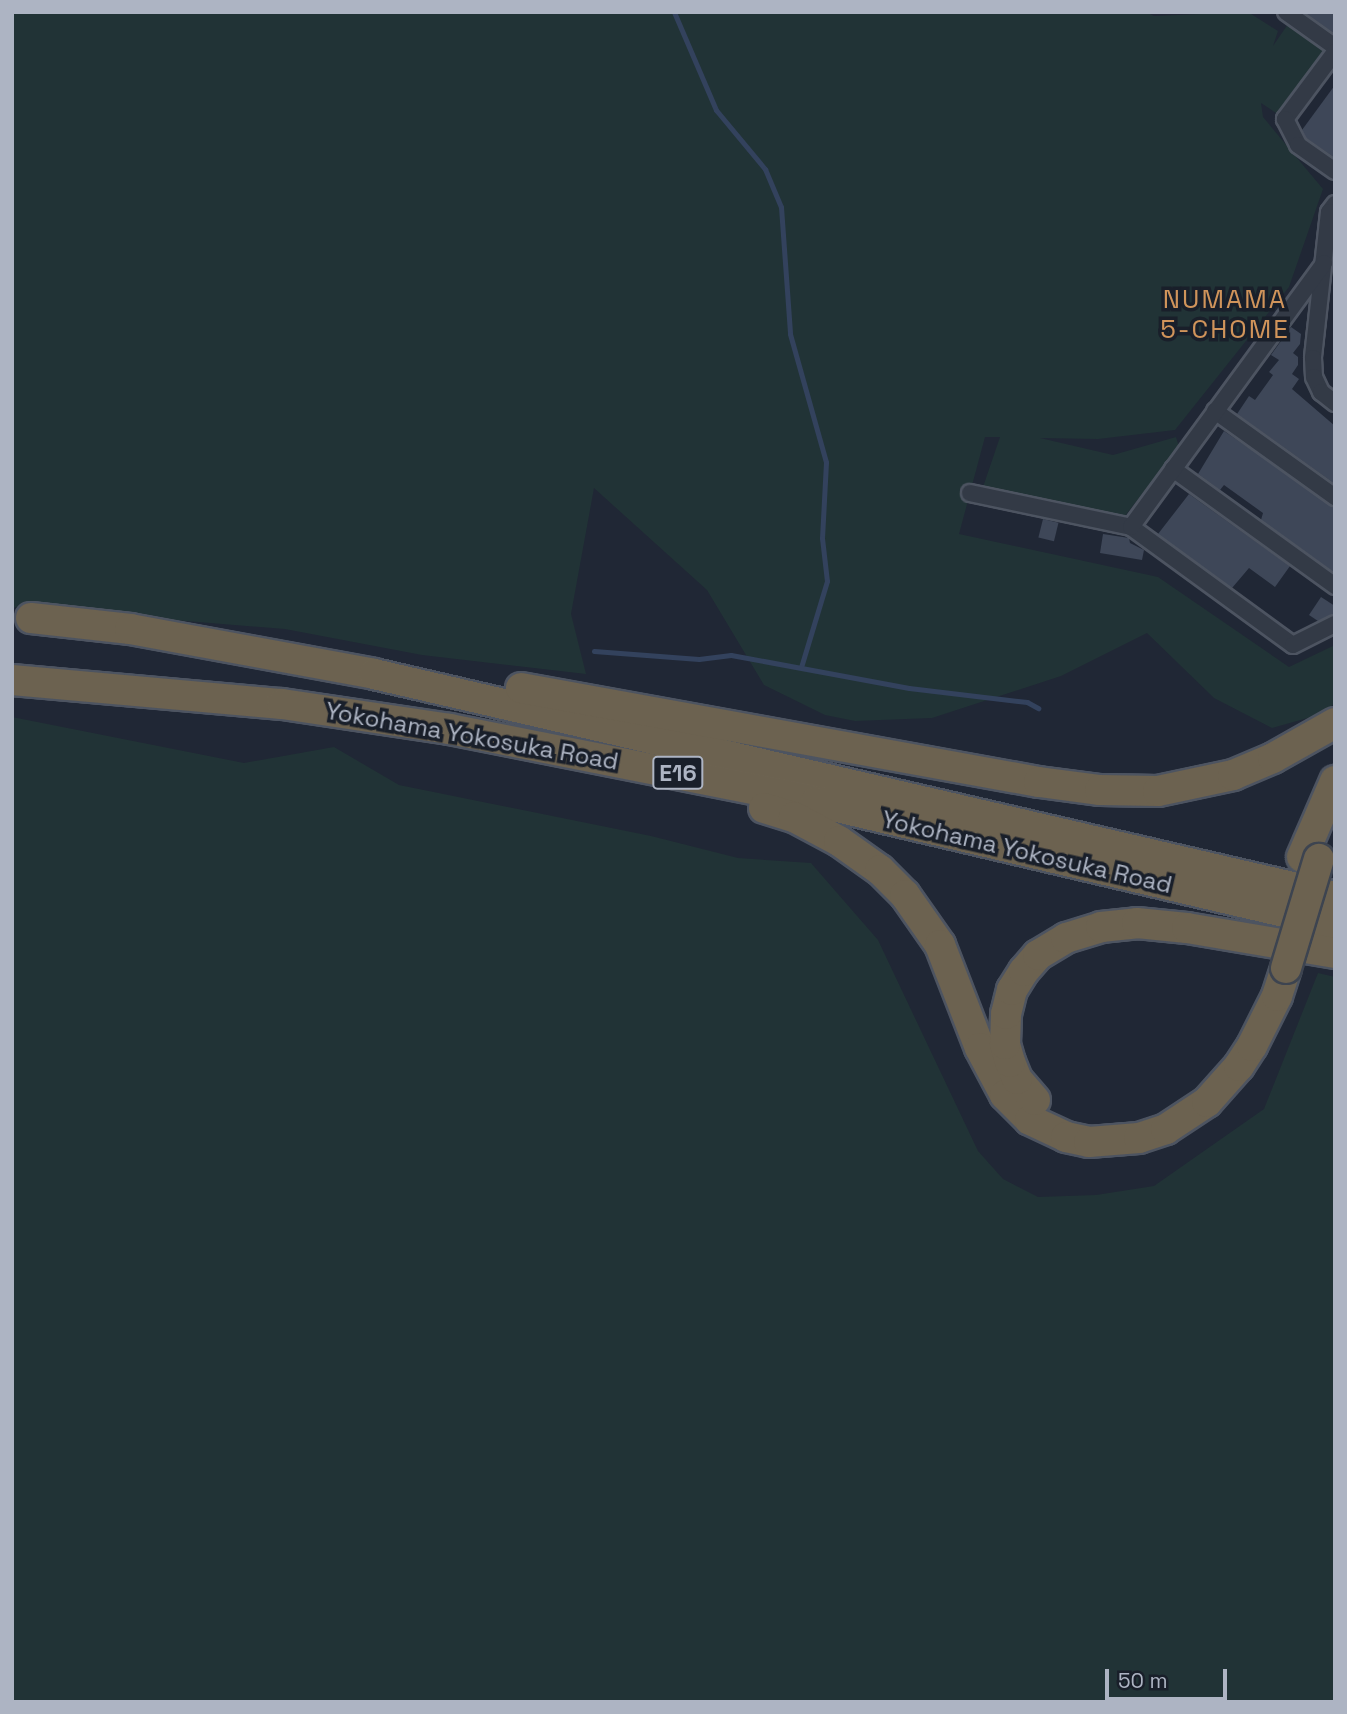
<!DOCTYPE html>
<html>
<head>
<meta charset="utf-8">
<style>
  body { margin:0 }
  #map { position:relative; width:1347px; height:1714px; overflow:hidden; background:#202735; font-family:"Space Grotesk",sans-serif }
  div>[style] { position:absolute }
  .green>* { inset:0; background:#213336 }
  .stream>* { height:5px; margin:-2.5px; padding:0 2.5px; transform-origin:2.5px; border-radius:2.5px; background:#33425d }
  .building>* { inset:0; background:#3e4758; transform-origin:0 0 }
  .roads { filter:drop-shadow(2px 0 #4d5461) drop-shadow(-2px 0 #4d5461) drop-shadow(0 2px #4d5461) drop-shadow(0 -2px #4d5461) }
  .street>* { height:16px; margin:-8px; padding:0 8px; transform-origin:8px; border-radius:8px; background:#333a46 }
  .highway>* { height:30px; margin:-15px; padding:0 15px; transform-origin:15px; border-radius:15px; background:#6c6250 }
  .bridges { filter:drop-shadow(2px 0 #3d4450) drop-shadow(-2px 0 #3d4450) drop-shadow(0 2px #3d4450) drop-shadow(0 -2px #3d4450) }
  .highway-bridge>* { height:30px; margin:-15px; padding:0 15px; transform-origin:15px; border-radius:15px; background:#6c6250 }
  span { translate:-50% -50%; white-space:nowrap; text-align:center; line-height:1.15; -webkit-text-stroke:7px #191f2a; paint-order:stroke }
  .shield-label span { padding:2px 5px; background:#191f2a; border:2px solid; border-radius:5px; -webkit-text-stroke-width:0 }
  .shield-label { font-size:23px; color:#adb4c3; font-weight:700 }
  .street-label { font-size:24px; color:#adb4c3 }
  .neighbourhood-label { font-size:26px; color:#d0945b; letter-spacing:2px }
  .frame { position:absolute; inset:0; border:14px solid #adb4c3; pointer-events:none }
  .scale { position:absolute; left:1105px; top:1669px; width:122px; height:32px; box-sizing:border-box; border:4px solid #adb4c3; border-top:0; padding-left:9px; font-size:21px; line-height:24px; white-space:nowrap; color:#adb4c3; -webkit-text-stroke:5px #191f2a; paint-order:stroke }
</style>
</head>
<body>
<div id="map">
  <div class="green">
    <i style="clip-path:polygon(12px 12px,1146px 12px,1154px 16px,1248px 12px,1278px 31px,1273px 46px,1288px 24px,1325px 49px,1279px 115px,1261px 103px,1263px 117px,1323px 189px,1289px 287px,1175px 430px,1098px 439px,1040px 438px,1113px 455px,1176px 437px,1179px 447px,1124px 517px,983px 487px,1000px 437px,985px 437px,959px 534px,1158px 577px,1289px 667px,1335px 645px,1335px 703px,1322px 714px,1272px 728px,1214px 698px,1147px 633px,1061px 676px,932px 718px,855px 721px,825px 715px,764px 685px,707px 590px,594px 488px,571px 614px,586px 674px,422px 655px,285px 629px,15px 607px,12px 612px)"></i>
    <i style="clip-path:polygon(12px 717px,244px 763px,334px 747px,399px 785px,651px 836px,738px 858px,811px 863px,878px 940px,978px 1151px,1003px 1179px,1038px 1197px,1096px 1195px,1154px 1186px,1264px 1109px,1318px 973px,1335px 977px,1335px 1702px,12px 1702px)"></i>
  </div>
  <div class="stream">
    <i style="left:674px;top:12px;width:107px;rotate:66.8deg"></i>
    <i style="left:716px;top:110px;width:77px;rotate:50.3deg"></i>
    <i style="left:765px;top:169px;width:41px;rotate:67.2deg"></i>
    <i style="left:781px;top:207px;width:127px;rotate:85.9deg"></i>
    <i style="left:790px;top:334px;width:133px;rotate:74.3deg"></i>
    <i style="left:826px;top:462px;width:76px;rotate:93deg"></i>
    <i style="left:822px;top:538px;width:43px;rotate:83.4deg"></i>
    <i style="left:827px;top:581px;width:90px;rotate:106.8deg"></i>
    <i style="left:594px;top:651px;width:105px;rotate:4.4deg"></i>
    <i style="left:699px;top:659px;width:32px;rotate:-7deg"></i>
    <i style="left:731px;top:655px;width:181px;rotate:10.5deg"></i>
    <i style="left:909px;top:688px;width:119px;rotate:6.8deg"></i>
    <i style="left:1027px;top:702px;width:13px;rotate:29deg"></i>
  </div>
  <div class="building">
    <i style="clip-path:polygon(1304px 12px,1335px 12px,1335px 34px)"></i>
    <i style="clip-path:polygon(1335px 85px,1335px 158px,1306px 138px,1302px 130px)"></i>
    <i style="clip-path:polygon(1291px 327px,1301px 334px,1300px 344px,1293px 353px,1298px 357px,1298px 365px,1292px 374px,1299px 379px,1292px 389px,1335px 426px,1335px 484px,1237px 414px,1249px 396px,1255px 400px,1273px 375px,1269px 372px,1279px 360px,1271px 355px)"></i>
    <i style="clip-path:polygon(1224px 431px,1335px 507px,1335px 573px,1261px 520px,1263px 513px,1224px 485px,1220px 490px,1198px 474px)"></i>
    <i style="clip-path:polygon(1189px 494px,1290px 566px,1275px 587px,1249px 568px,1232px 588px,1158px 534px)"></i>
    <i style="left:1043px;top:519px;width:16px;height:19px;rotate:14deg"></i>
    <i style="clip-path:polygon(1103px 534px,1129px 538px,1130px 543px,1144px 550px,1142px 560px,1100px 553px)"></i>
    <i style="clip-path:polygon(1321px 597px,1335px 606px,1335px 614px,1318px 621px,1309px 615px)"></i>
  </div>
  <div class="roads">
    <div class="street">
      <i style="left:1286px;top:12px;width:60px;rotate:35.5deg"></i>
      <i style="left:1335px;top:52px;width:84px;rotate:126.7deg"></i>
      <i style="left:1285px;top:119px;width:29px;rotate:63deg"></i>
      <i style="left:1298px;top:145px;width:45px;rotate:35.1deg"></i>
      <i style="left:1335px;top:204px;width:10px;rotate:127deg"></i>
      <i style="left:1329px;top:212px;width:147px;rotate:96.3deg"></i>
      <i style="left:1313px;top:358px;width:19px;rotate:87deg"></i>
      <i style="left:1314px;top:377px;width:17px;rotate:65deg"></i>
      <i style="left:1321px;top:392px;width:18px;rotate:38deg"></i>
      <i style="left:1215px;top:411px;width:148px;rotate:35.6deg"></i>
      <i style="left:1173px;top:469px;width:200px;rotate:35.8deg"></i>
      <i style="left:970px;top:493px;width:165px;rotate:11.9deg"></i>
      <i style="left:1131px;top:527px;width:200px;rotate:36.1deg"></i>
      <i style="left:1293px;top:645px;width:47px;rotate:-26.6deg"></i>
      <i style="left:1131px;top:527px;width:327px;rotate:-53.8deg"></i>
    </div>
    <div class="highway">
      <i style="left:31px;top:618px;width:100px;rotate:6.3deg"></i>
      <i style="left:130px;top:629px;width:248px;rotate:10.4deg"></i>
      <i style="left:374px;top:674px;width:987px;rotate:13.06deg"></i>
      <i style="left:12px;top:680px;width:271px;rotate:5.1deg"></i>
      <i style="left:282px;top:704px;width:169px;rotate:8.5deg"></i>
      <i style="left:449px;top:729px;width:374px;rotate:11.2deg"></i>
      <i style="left:816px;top:802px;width:533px;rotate:13.23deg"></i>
      <i style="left:521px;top:688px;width:526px;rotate:10.29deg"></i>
      <i style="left:1039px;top:782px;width:62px;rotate:7.5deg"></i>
      <i style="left:1100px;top:790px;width:58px;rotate:1deg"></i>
      <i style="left:1158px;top:791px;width:77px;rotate:-12deg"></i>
      <i style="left:1233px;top:775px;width:43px;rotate:-23deg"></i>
      <i style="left:1273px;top:758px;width:71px;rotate:-29.4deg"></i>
      <i style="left:764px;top:808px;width:31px;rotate:17deg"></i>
      <i style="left:794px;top:817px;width:51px;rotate:28.1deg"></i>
      <i style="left:839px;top:841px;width:50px;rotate:35.3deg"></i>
      <i style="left:880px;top:870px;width:35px;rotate:45deg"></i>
      <i style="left:905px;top:895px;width:61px;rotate:55deg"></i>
      <i style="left:940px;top:945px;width:110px;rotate:68.8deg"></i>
      <i style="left:980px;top:1048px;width:53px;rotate:62deg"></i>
      <i style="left:1005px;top:1095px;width:35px;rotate:45deg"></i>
      <i style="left:1030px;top:1120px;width:40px;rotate:25deg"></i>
      <i style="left:1066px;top:1137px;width:24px;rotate:12deg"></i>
      <i style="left:1089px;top:1142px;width:50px;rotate:-4.6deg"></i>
      <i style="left:1139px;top:1138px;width:28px;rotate:-18deg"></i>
      <i style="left:1166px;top:1129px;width:49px;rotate:-33.4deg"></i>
      <i style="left:1207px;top:1102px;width:48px;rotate:-48.4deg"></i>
      <i style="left:1239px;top:1066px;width:24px;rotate:-57deg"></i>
      <i style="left:1252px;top:1046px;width:56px;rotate:-63.4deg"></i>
      <i style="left:1277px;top:996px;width:29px;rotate:-72deg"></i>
      <i style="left:1302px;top:857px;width:83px;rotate:-66.5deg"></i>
      <i style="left:1035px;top:1100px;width:28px;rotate:-131deg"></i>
      <i style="left:1017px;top:1079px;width:18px;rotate:-112deg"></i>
      <i style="left:1010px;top:1062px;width:19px;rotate:-106deg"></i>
      <i style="left:1005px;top:1044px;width:30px;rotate:-88deg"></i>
      <i style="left:1006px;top:1014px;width:25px;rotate:-76deg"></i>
      <i style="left:1012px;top:990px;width:22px;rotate:-58deg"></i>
      <i style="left:1024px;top:971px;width:21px;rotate:-49deg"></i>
      <i style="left:1038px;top:955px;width:33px;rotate:-31deg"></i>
      <i style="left:1066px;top:938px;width:37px;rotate:-17deg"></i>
      <i style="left:1101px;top:927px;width:36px;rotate:-6deg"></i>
      <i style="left:1137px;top:923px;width:50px;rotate:5.7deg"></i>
      <i style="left:1187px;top:928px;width:150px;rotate:9.6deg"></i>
    </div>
  </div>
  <div class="bridges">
    <div class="highway-bridge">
      <i style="left:1286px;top:968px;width:114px;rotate:-73.2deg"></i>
    </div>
  </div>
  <div class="shield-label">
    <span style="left:678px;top:773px">E16</span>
  </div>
  <div class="street-label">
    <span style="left:472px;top:736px;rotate:10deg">Yokohama Yokosuka Road</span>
    <span style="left:1027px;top:852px;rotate:13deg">Yokohama Yokosuka Road</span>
  </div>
  <div class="neighbourhood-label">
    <span style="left:1225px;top:315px">NUMAMA<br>5-CHOME</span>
  </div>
  <div class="frame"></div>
  <div class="scale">50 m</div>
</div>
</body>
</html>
